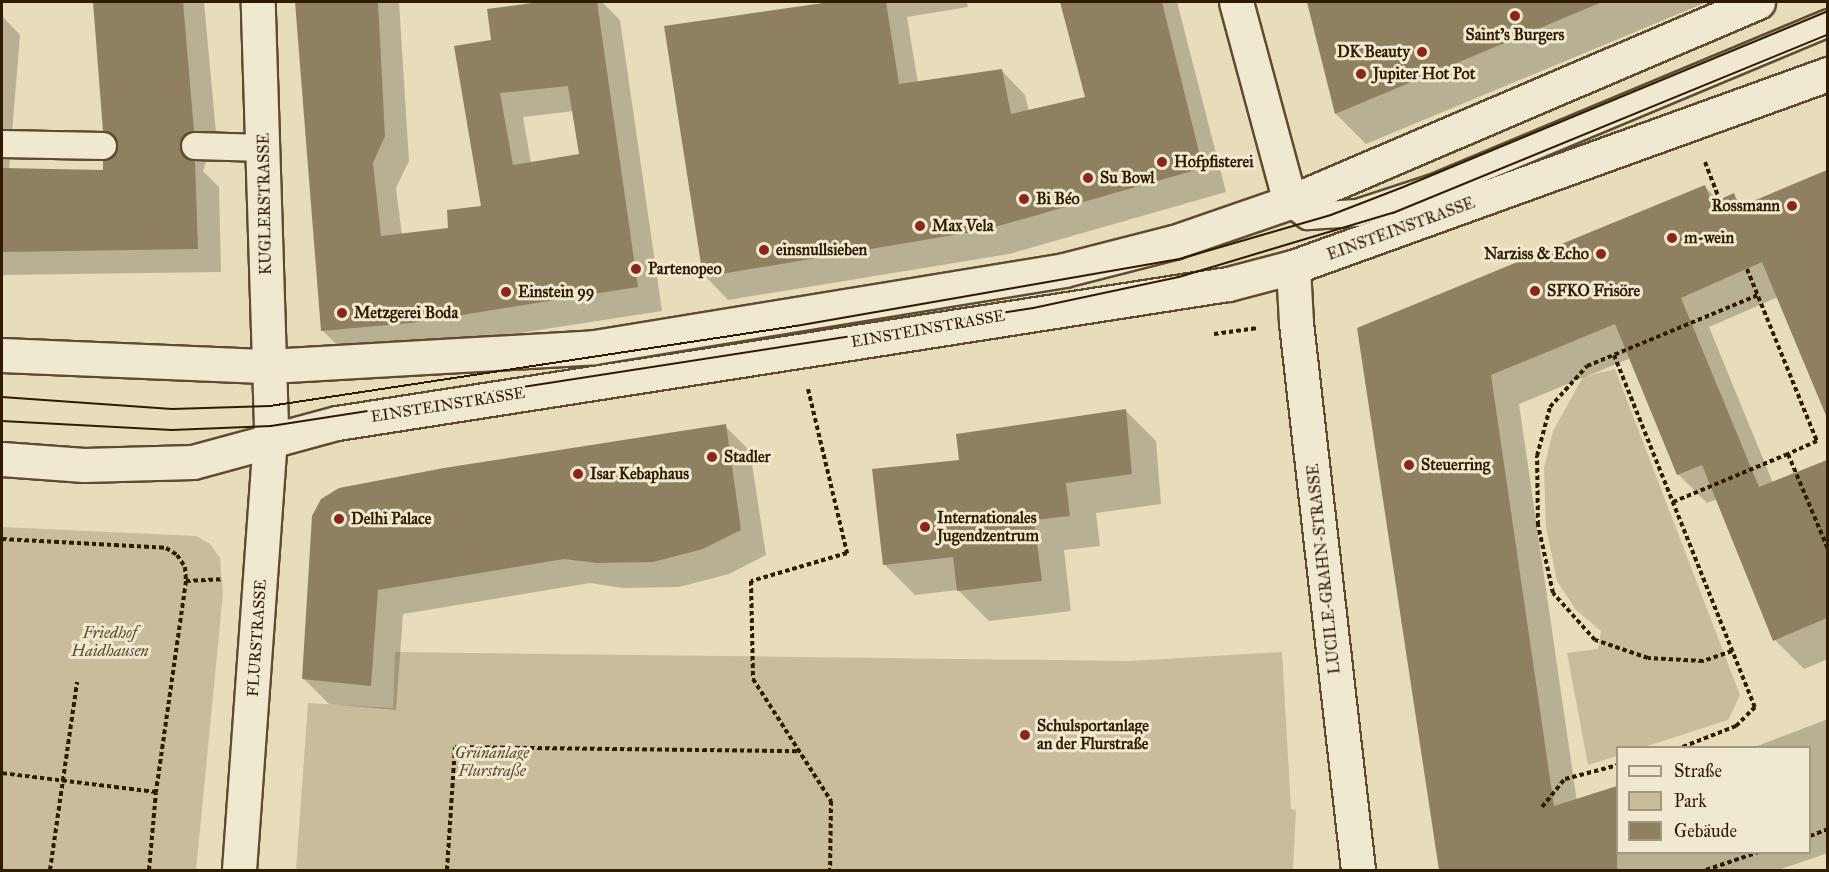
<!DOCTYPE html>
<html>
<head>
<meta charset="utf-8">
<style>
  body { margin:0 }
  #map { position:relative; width:1829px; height:872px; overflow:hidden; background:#e7ddba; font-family:"IM FELL Great Primer",serif }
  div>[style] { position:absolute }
  .green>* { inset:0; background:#c8bc9a }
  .shadow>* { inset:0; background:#0003 }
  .building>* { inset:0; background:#8f8061 }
  .path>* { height:4px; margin-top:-2px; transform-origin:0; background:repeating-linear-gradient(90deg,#301b00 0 4.5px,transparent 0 7.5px) }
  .roads { filter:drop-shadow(2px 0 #5e4c2e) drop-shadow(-2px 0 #5e4c2e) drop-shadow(0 2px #5e4c2e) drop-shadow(0 -2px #5e4c2e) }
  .lane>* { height:26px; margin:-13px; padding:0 13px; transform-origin:13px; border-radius:13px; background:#efe9d2 }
  .street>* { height:33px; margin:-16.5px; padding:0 16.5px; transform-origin:16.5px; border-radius:16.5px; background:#efe9d2 }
  .secondary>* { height:33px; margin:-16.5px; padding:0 16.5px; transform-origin:16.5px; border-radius:16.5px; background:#efe9d2 }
  .tram>* { height:1.5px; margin:-0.75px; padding:0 0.75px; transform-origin:0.75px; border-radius:0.75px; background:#301b00 }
  .dots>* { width:16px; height:16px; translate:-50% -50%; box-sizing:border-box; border:3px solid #efe9d2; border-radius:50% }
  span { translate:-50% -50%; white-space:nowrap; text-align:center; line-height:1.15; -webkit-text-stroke:6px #efe9d2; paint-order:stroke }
  .poi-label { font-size:16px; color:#301b00; font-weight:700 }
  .right { translate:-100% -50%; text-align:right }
  .left { translate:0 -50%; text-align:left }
  .street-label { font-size:16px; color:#301b00 }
  .park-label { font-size:16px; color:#5e4b2e; font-style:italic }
  .frame { position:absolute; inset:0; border:3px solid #301b00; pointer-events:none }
  .legend { position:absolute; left:1616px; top:746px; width:195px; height:108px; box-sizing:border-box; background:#efe9d2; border:2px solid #a3977e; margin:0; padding:8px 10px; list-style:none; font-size:18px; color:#301b00 }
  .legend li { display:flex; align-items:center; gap:12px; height:30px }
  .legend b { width:30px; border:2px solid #a3977e }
</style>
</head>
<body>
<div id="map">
  <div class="green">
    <i style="clip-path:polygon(1615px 369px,1740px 695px,1728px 720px,1644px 747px,1618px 748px,1617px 756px,1588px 765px,1567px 653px,1598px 649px,1601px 631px,1576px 610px,1557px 581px,1546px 527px,1544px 468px,1553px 431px,1583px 377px)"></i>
    <i style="clip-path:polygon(2px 527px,196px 536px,210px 544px,220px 558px,223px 594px,196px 870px,2px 870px)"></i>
    <i style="clip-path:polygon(395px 652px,1130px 661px,1282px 652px,1291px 809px,1296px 810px,1293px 870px,296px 870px,308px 703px,393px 708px)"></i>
  </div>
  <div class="shadow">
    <i style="clip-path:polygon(96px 2px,204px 2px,218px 155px,206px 162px,203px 171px,219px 187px,221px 272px,2px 275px,2px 16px,20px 35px,9px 170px,104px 171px,118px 154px,117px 144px,104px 130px)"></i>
    <i style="clip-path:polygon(evenodd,296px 2px,399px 2px,409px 161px,396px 188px,402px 235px,450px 229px,483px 207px,492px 41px,488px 10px,551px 2px,602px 2px,620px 20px,662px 311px,436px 346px,346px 354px,322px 330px,296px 2px,574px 111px,580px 156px,531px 163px,523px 117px,574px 111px)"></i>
    <i style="clip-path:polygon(840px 2px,967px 2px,968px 7px,907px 17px,918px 83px,1002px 71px,1025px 95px,1029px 112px,1087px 98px,1061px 2px,1177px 2px,1226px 192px,1009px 254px,728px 300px,705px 276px,666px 27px)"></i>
    <i style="clip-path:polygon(1307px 2px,1707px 2px,1366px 144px,1336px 114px)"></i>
    <i style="clip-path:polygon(1828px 172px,1828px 416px,1778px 297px,1709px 327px,1773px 483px,1828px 461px,1828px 659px,1804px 669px,1775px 640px,1718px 499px,1707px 503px,1678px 474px,1631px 358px,1519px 404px,1577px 802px,1618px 789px,1618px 852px,1810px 852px,1810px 748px,1752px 748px,1828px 719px,1828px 853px,1778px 870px,1441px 870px,1359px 329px,1704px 186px,1719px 201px,1733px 195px,1744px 206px)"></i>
    <i style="clip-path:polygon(1126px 411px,1156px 441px,1161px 504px,1096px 513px,1100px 546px,1064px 550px,1071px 611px,989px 621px,958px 590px,915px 595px,884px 564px,961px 461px)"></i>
    <i style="clip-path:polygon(725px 426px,750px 451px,766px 555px,729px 574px,679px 587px,623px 588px,590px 583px,403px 614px,396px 710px,329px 704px,303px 678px,313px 516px)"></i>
  </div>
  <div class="building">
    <i style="clip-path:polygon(93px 2px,183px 2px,194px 131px,183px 138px,180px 146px,187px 158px,195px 161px,198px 249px,2px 252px,2px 168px,103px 170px,103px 161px,116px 153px,116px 138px,103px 131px)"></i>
    <i style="clip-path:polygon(evenodd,295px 2px,378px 2px,385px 136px,373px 163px,381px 236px,448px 228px,447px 210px,481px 206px,454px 46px,491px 40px,487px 9px,540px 2px,597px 2px,638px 287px,411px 323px,321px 331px,295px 2px,568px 86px,579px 154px,513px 165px,500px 93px,568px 86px)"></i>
    <i style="clip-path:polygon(830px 2px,886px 2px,899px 84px,1002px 69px,1011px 114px,1085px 97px,1060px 2px,1162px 2px,1203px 168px,984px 230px,703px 277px,664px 26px)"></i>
    <i style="clip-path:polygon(1307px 2px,1602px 2px,1335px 114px)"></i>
    <i style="clip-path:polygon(1827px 170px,1827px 418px,1762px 262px,1681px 298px,1759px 487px,1827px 460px,1827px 618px,1773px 641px,1702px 465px,1677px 475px,1615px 324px,1491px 375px,1554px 806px,1617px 786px,1617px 870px,1439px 870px,1357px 328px,1705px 185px,1712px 203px,1734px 193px,1739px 207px)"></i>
    <i style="clip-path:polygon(1126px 409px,1132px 474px,1066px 483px,1070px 516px,1034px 520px,1042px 581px,957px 591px,953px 557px,883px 565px,872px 469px,959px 460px,956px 434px)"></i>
    <i style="clip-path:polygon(726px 424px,741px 530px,703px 549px,653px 562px,597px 563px,564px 559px,378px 590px,371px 686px,302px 679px,312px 516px,321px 499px,339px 488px,444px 468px)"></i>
  </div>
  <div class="path">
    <i style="left:1705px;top:162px;width:40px;rotate:69deg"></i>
    <i style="left:1747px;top:269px;width:186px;rotate:67.9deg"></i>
    <i style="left:1817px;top:441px;width:32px;rotate:156deg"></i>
    <i style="left:1788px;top:454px;width:103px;rotate:67.2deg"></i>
    <i style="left:1214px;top:334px;width:44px;rotate:-7.8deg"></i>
    <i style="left:1614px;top:355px;width:379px;rotate:68.2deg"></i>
    <i style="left:1755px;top:707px;width:27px;rotate:135deg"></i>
    <i style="left:1736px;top:726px;width:60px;rotate:158.6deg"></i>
    <i style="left:808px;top:389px;width:169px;rotate:76.6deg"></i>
    <i style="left:847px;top:553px;width:100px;rotate:163.7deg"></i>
    <i style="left:751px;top:581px;width:98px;rotate:88.8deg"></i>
    <i style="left:753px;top:679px;width:145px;rotate:57.4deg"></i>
    <i style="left:831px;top:801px;width:69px;rotate:90.8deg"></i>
    <i style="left:1673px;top:502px;width:125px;rotate:-22.7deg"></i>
    <i style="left:2px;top:539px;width:164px;rotate:3.1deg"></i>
    <i style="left:166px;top:548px;width:13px;rotate:32deg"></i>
    <i style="left:177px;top:555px;width:14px;rotate:56deg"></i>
    <i style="left:185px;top:567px;width:14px;rotate:86deg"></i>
    <i style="left:186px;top:581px;width:213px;rotate:98.1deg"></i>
    <i style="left:156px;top:792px;width:155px;rotate:-173deg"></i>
    <i style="left:186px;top:581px;width:35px;rotate:-3deg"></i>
    <i style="left:1732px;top:651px;width:31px;rotate:161deg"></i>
    <i style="left:1703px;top:661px;width:55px;rotate:-176.9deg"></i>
    <i style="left:1648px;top:658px;width:56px;rotate:-161.2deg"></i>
    <i style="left:1595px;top:640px;width:63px;rotate:-131.8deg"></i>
    <i style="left:1553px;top:593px;width:70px;rotate:-102.4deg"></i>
    <i style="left:1538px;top:525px;width:69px;rotate:-90.8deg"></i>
    <i style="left:1537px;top:456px;width:51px;rotate:-75.1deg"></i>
    <i style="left:1550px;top:407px;width:55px;rotate:-47.9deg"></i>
    <i style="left:1587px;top:366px;width:185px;rotate:-22.5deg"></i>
    <i style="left:1542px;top:807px;width:36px;rotate:-51deg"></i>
    <i style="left:1565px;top:779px;width:55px;rotate:-14.8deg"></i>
    <i style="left:1810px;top:836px;width:19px;rotate:-21deg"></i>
    <i style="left:50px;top:870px;width:190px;rotate:-81.8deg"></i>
    <i style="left:149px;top:870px;width:78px;rotate:-84.9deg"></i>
    <i style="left:447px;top:870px;width:123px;rotate:-86.3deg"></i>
    <i style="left:455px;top:747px;width:345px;rotate:0.7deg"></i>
    <i style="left:1706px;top:870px;width:56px;rotate:-18.8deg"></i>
  </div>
  <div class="roads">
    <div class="lane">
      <i style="left:2px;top:144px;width:101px;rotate:1.1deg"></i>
      <i style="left:195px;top:146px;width:69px;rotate:1.7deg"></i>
      <i style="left:1290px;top:202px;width:23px;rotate:38deg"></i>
      <i style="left:1308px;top:216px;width:49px;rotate:-3.5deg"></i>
      <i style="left:1357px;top:213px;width:81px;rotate:-18deg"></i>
      <i style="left:1434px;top:188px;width:427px;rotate:-22.7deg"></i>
    </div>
    <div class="street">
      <i style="left:1236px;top:2px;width:207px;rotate:74.9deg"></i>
      <i style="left:1293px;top:267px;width:56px;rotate:86.9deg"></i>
      <i style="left:1296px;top:323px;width:551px;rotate:83.53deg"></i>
      <i style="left:239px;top:870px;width:445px;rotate:-85.9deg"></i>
      <i style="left:271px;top:426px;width:424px;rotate:-91.8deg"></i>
    </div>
    <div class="secondary">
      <i style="left:2px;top:355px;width:267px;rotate:2.4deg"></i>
      <i style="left:269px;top:366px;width:326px;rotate:-3.3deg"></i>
      <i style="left:594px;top:347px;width:476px;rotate:-9.3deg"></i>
      <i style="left:1064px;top:270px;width:114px;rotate:-14.3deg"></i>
      <i style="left:1174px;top:242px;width:123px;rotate:-19deg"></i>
      <i style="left:1290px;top:202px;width:509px;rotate:-23.14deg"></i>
      <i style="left:2px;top:459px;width:82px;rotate:4.2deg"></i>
      <i style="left:84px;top:465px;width:109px;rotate:-1.6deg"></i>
      <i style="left:193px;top:462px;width:149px;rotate:-15.2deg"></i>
      <i style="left:337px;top:423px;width:902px;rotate:-8.87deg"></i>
      <i style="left:1228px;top:284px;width:67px;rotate:-14.7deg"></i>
      <i style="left:1293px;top:267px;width:569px;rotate:-19.84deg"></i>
    </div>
  </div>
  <div class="tram">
    <i style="left:2px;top:397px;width:170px;rotate:4deg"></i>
    <i style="left:172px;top:409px;width:98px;rotate:-1.8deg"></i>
    <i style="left:270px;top:406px;width:532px;rotate:-8.65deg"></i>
    <i style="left:796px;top:326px;width:386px;rotate:-9.9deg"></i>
    <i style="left:1176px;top:260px;width:161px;rotate:-16.2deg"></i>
    <i style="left:1331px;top:215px;width:75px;rotate:-21.1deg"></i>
    <i style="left:1401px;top:188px;width:462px;rotate:-22.5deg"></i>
    <i style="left:2px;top:421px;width:170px;rotate:3deg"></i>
    <i style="left:172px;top:430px;width:99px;rotate:-2.3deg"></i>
    <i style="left:271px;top:426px;width:771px;rotate:-8.8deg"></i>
    <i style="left:1033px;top:308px;width:149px;rotate:-12deg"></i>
    <i style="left:1179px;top:277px;width:223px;rotate:-16.7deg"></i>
    <i style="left:1393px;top:213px;width:470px;rotate:-22.3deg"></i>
  </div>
  <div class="dots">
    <i style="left:1515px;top:16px;background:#8f2418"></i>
    <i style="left:1422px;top:52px;background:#8f2418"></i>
    <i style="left:1361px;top:74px;background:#8f2418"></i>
    <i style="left:1162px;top:162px;background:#8f2418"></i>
    <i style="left:1088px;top:178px;background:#8f2418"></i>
    <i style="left:1024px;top:199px;background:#8f2418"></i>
    <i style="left:1792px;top:206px;background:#8f2418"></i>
    <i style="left:920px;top:226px;background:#8f2418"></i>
    <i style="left:1672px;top:238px;background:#8f2418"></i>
    <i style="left:764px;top:250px;background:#8f2418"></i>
    <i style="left:1601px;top:254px;background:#8f2418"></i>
    <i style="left:636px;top:269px;background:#8f2418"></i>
    <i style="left:1535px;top:291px;background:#8f2418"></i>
    <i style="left:506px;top:292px;background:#8f2418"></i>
    <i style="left:342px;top:313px;background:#8f2418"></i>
    <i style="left:712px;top:457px;background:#8f2418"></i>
    <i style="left:1409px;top:465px;background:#8f2418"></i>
    <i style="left:578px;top:474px;background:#8f2418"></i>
    <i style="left:339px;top:519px;background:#8f2418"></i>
    <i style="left:925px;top:527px;background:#8f2418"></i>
    <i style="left:1025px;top:735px;background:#8f2418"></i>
  </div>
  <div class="poi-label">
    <span style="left:1515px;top:35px">Saint's Burgers</span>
    <span class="right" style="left:1410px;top:52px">DK Beauty</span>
    <span class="left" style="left:1373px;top:74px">Jupiter Hot Pot</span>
    <span class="left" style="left:1174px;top:162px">Hofpfisterei</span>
    <span class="left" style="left:1100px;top:178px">Su Bowl</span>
    <span class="left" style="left:1036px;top:199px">Bi Béo</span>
    <span class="right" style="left:1780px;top:206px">Rossmann</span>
    <span class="left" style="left:932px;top:226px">Max Vela</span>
    <span class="left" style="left:1684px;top:238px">m-wein</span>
    <span class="left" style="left:776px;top:250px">einsnullsieben</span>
    <span class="right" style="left:1589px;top:254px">Narziss &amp; Echo</span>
    <span class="left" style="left:648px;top:269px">Partenopeo</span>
    <span class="left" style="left:1547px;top:291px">SFKO Frisöre</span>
    <span class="left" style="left:518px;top:292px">Einstein 99</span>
    <span class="left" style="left:354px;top:313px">Metzgerei Boda</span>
    <span class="left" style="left:724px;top:457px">Stadler</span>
    <span class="left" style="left:1421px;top:465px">Steuerring</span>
    <span class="left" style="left:590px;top:474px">Isar Kebaphaus</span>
    <span class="left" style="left:937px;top:527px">Internationales<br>Jugendzentrum</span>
    <span class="left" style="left:351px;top:519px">Delhi Palace</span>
    <span class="left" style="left:1037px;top:735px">Schulsportanlage<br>an der Flurstraße</span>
  </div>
  <div class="street-label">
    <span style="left:265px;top:204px;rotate:-91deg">KUGLERSTRASSE</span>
    <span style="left:1401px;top:229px;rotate:-20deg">EINSTEINSTRASSE</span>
    <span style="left:928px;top:329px;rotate:-10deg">EINSTEINSTRASSE</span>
    <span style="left:448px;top:405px;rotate:-9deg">EINSTEINSTRASSE</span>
    <span style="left:1324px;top:569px;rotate:-96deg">LUCILE-GRAHN-STRASSE</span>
    <span style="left:257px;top:638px;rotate:-86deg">FLURSTRASSE</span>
  </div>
  <div class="park-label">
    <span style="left:110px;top:642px">Friedhof<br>Haidhausen</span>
    <span style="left:492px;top:762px">Grünanlage<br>Flurstraße</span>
  </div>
  <div class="frame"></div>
  <ul class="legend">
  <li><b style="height:8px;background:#efe9d2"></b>Straße</li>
  <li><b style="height:16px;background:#c8bc9a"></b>Park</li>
  <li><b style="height:16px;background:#8f8061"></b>Gebäude</li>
  </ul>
</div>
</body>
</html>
